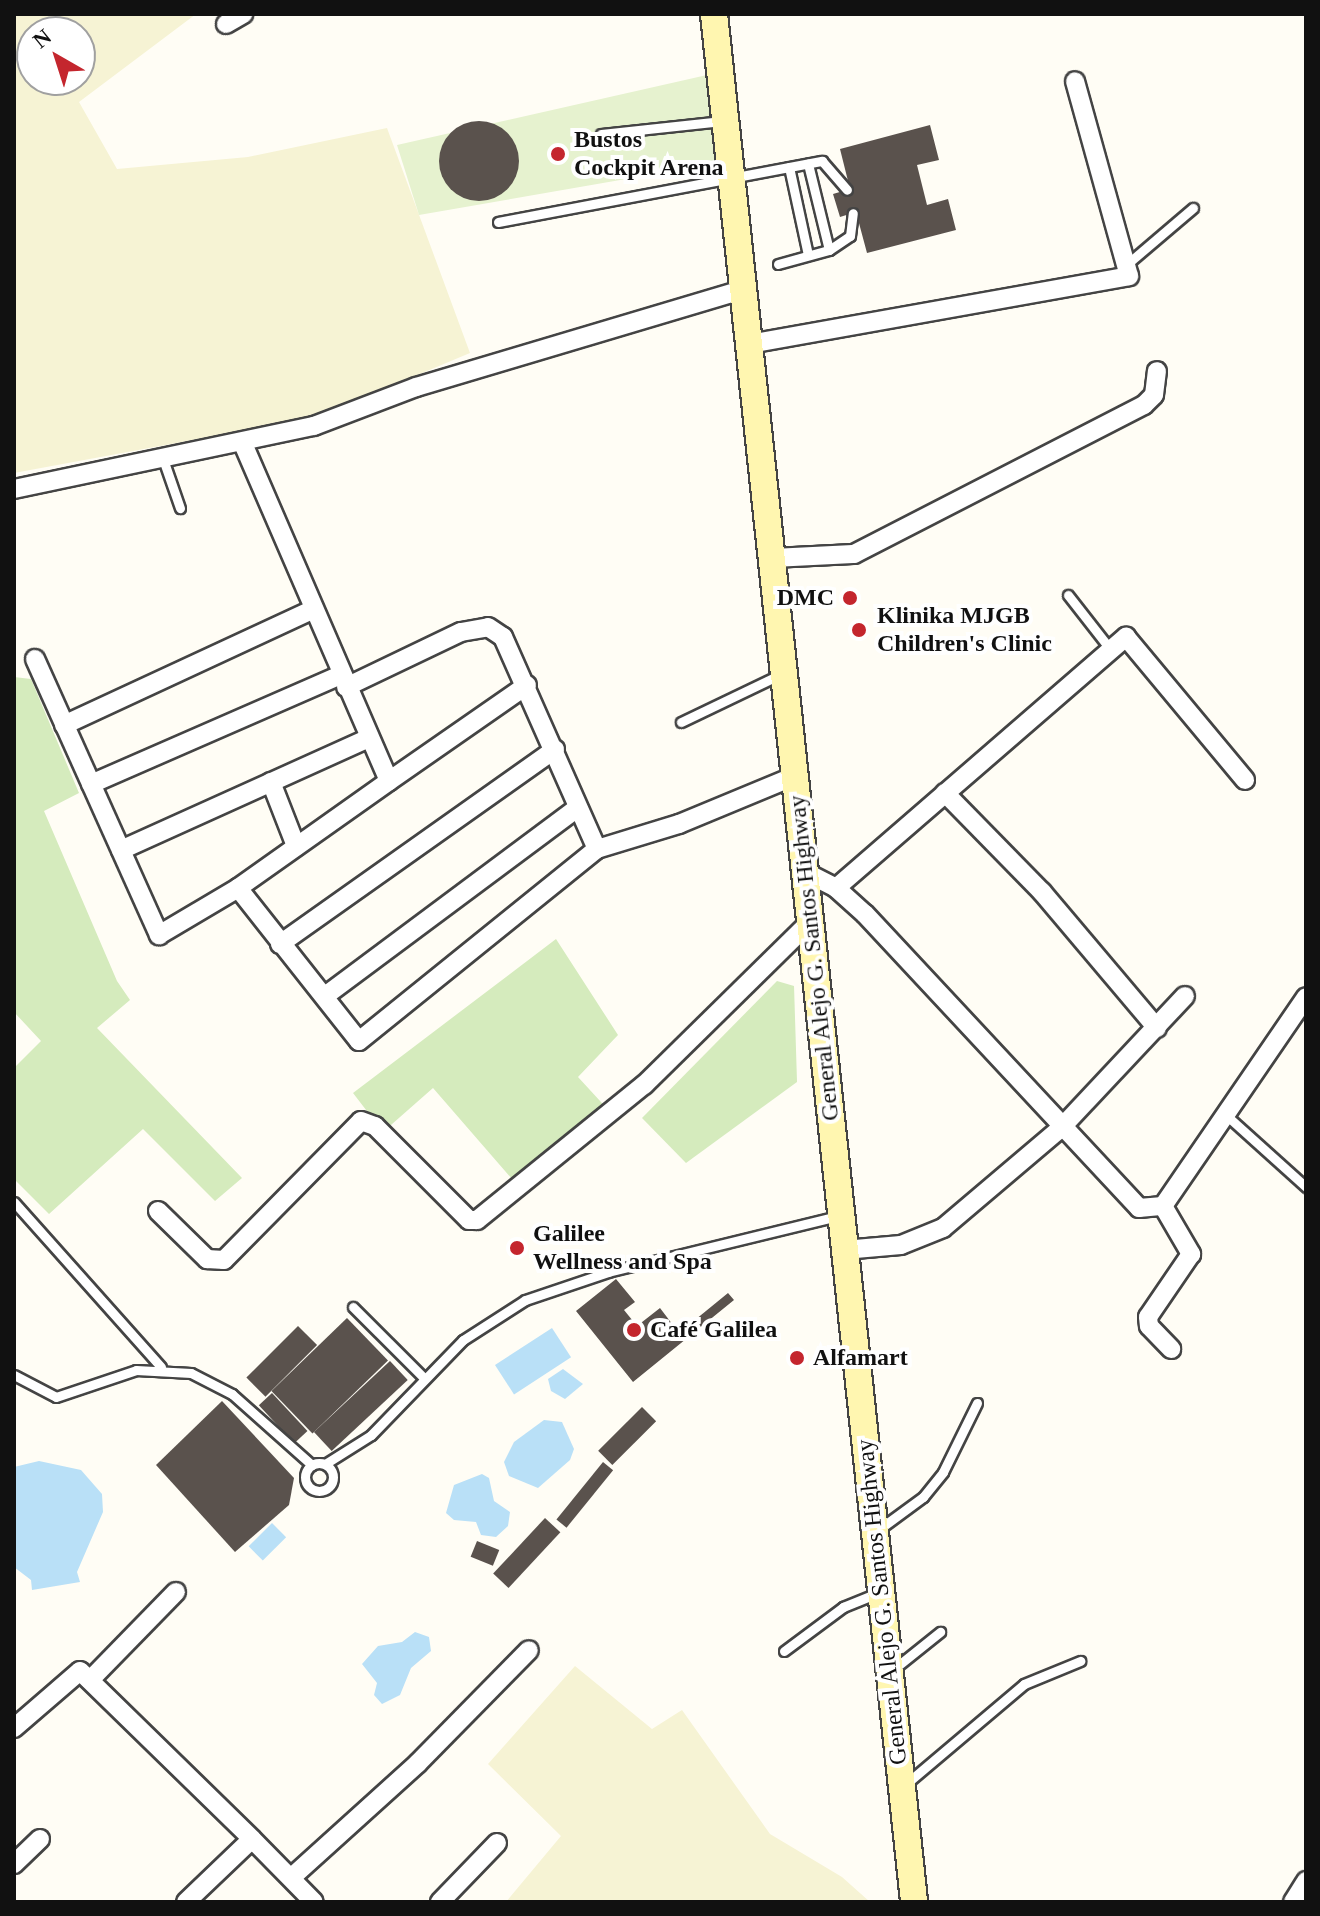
<!DOCTYPE html>
<html>
<head>
<meta charset="utf-8">
<style>
  body { margin:0 }
  #map { position:relative; width:1320px; height:1916px; overflow:hidden; background:#fffdf5; font-family:Georgia,serif }
  div>[style] { position:absolute }
  .farmland>* { inset:0; background:#f6f3d4 }
  .green>* { inset:0; background:#d5ebbd }
  .pitch>* { inset:0; background:#e6f2cf }
  .water>* { inset:0; background:#b9e0f7; transform-origin:0 0 }
  .building>* { inset:0; background:#5a524d; transform-origin:0 0 }
  .round { border-radius:50% }
  .roads { filter:drop-shadow(2px 0 #444) drop-shadow(-2px 0 #444) drop-shadow(0 2px #444) drop-shadow(0 -2px #444) }
  .lane>* { height:9px; margin:-4.5px; padding:0 4.5px; transform-origin:4.5px; border-radius:4.5px; background:#fff }
  .lane>.ring { margin:-4.5px; padding:0; box-sizing:content-box; background:none; border:9px solid #fff; border-radius:50% }
  .street>* { height:18px; margin:-9px; padding:0 9px; transform-origin:9px; border-radius:9px; background:#fff }
  .secondary>* { height:26px; margin:-13px; padding:0 13px; transform-origin:13px; border-radius:13px; background:#fff6b0 }
  .dots>* { width:22px; height:22px; translate:-50% -50%; box-sizing:border-box; border:4px solid #fff; border-radius:50% }
  span { translate:-50% -50%; white-space:nowrap; text-align:center; line-height:1.15; -webkit-text-stroke:8px #fff; paint-order:stroke }
  .poi-label { font-size:24px; color:#111; font-weight:700 }
  .left { translate:0 -50%; text-align:left }
  .right { translate:-100% -50%; text-align:right }
  .street-label { font-size:24px; color:#111 }
  .frame { position:absolute; inset:0; border:16px solid #111; pointer-events:none }
  .north { position:absolute; left:16px; top:16px; width:80px; height:80px; box-sizing:border-box; background:#fff; border:2px solid #a0a0a0; border-radius:50%; rotate:321deg; font-size:22px; font-weight:700; line-height:32px; text-align:center; color:#111 }
  .north::after { content:''; display:block; margin:auto; width:28px; height:36px; background:#c4262e; clip-path:polygon(50% 0,100% 100%,50% 72%,0 100%) }
</style>
</head>
<body>
<div id="map">
  <div class="farmland">
    <i style="clip-path:polygon(evenodd,14px 14px,196px 14px,79px 102px,117px 169px,248px 157px,387px 128px,470px 353px,317px 417px,14px 473px,14px 14px,32px 32px,80px 32px,80px 80px,32px 80px,32px 32px)"></i>
    <i style="clip-path:polygon(575px 1666px,652px 1729px,682px 1710px,770px 1834px,842px 1877px,870px 1902px,506px 1902px,561px 1836px,488px 1764px)"></i>
  </div>
  <div class="green">
    <i style="clip-path:polygon(14px 677px,31px 679px,79px 793px,44px 811px,117px 981px,130px 1000px,97px 1028px,242px 1178px,215px 1201px,143px 1129px,49px 1214px,14px 1179px,14px 1068px,41px 1041px,14px 1012px)"></i>
    <i style="clip-path:polygon(556px 939px,618px 1035px,578px 1077px,612px 1114px,519px 1187px,433px 1088px,383px 1132px,353px 1093px)"></i>
    <i style="clip-path:polygon(777px 981px,794px 986px,797px 1082px,686px 1163px,642px 1118px)"></i>
  </div>
  <div class="pitch">
    <i style="clip-path:polygon(707px 75px,718px 163px,419px 215px,397px 145px)"></i>
  </div>
  <div class="water">
    <i style="left:552px;top:1328px;width:35px;height:68px;rotate:57deg"></i>
    <i style="clip-path:polygon(563px 1369px,583px 1384px,565px 1399px,551px 1391px,548px 1379px)"></i>
    <i style="clip-path:polygon(544px 1420px,562px 1422px,574px 1449px,570px 1460px,538px 1488px,509px 1476px,504px 1462px,514px 1442px)"></i>
    <i style="clip-path:polygon(39px 1461px,81px 1470px,102px 1494px,103px 1512px,77px 1572px,80px 1582px,32px 1590px,31px 1580px,14px 1567px,14px 1467px)"></i>
    <i style="clip-path:polygon(482px 1474px,489px 1478px,494px 1501px,510px 1512px,508px 1526px,496px 1537px,481px 1535px,476px 1522px,454px 1520px,446px 1513px,454px 1485px)"></i>
    <i style="left:272px;top:1523px;width:20px;height:33px;rotate:45deg"></i>
    <i style="clip-path:polygon(415px 1632px,429px 1637px,431px 1651px,411px 1668px,400px 1695px,382px 1704px,374px 1695px,377px 1683px,362px 1664px,378px 1646px,402px 1642px)"></i>
  </div>
  <div class="building">
    <i class="round" style="left:439px;top:121px;width:80px;height:80px"></i>
    <i style="clip-path:polygon(930px 125px,939px 160px,917px 165px,927px 205px,948px 199px,956px 230px,867px 253px,856px 212px,840px 217px,833px 194px,850px 189px,840px 149px)"></i>
    <i style="clip-path:polygon(616px 1279px,635px 1302px,624px 1310px,637px 1326px,660px 1308px,679px 1333px,728px 1293px,734px 1300px,633px 1382px,576px 1311px)"></i>
    <i style="left:347px;top:1318px;width:59px;height:105px;rotate:46deg"></i>
    <i style="left:298px;top:1326px;width:27px;height:73px;rotate:45deg"></i>
    <i style="left:390px;top:1361px;width:26px;height:104px;rotate:47deg"></i>
    <i style="left:272px;top:1393px;width:52px;height:18px;rotate:47deg"></i>
    <i style="clip-path:polygon(222px 1401px,294px 1478px,289px 1505px,235px 1552px,156px 1465px)"></i>
    <i style="left:642px;top:1407px;width:20px;height:62px;rotate:45deg"></i>
    <i style="left:603px;top:1462px;width:13px;height:74px;rotate:39deg"></i>
    <i style="left:545px;top:1518px;width:21px;height:76px;rotate:43deg"></i>
    <i style="left:477px;top:1541px;width:24px;height:17px;rotate:22deg"></i>
  </div>
  <div class="roads">
    <div class="lane">
      <i style="left:601px;top:134px;width:122px;rotate:-6.1deg"></i>
      <i style="left:789px;top:167px;width:90px;rotate:77.8deg"></i>
      <i style="left:498px;top:222px;width:330px;rotate:-10.7deg"></i>
      <i style="left:822px;top:161px;width:38px;rotate:49deg"></i>
      <i style="left:829px;top:250px;width:25px;rotate:-34deg"></i>
      <i style="left:850px;top:236px;width:23px;rotate:-83deg"></i>
      <i style="left:778px;top:264px;width:53px;rotate:-15.4deg"></i>
      <i style="left:829px;top:250px;width:89px;rotate:-103.7deg"></i>
      <i style="left:1126px;top:265px;width:88px;rotate:-40.4deg"></i>
      <i style="left:163px;top:459px;width:52px;rotate:70.9deg"></i>
      <i style="left:1068px;top:595px;width:70px;rotate:52deg"></i>
      <i style="left:681px;top:722px;width:109px;rotate:-25.6deg"></i>
      <i style="left:1226px;top:1115px;width:108px;rotate:42deg"></i>
      <i style="left:14px;top:1202px;width:221px;rotate:48.3deg"></i>
      <i style="left:353px;top:1307px;width:100px;rotate:45deg"></i>
      <i style="left:14px;top:1375px;width:47px;rotate:27.6deg"></i>
      <i style="left:56px;top:1397px;width:84px;rotate:-18.6deg"></i>
      <i style="left:136px;top:1370px;width:55px;rotate:3.1deg"></i>
      <i style="left:191px;top:1373px;width:46px;rotate:27.1deg"></i>
      <i style="left:232px;top:1394px;width:107px;rotate:41.6deg"></i>
      <i class="ring" style="left:305px;top:1463px;width:19px;height:19px"></i>
      <i style="left:325px;top:1464px;width:54px;rotate:-32.2deg"></i>
      <i style="left:371px;top:1435px;width:132px;rotate:-45.9deg"></i>
      <i style="left:463px;top:1340px;width:74px;rotate:-32.8deg"></i>
      <i style="left:525px;top:1300px;width:88px;rotate:-18.6deg"></i>
      <i style="left:608px;top:1272px;width:236px;rotate:-13.7deg"></i>
      <i style="left:878px;top:1530px;width:56px;rotate:-36.3deg"></i>
      <i style="left:923px;top:1497px;width:32px;rotate:-51deg"></i>
      <i style="left:943px;top:1472px;width:77px;rotate:-63.8deg"></i>
      <i style="left:784px;top:1651px;width:74px;rotate:-36.7deg"></i>
      <i style="left:843px;top:1607px;width:40px;rotate:-22deg"></i>
      <i style="left:895px;top:1668px;width:58px;rotate:-38.7deg"></i>
      <i style="left:907px;top:1783px;width:153px;rotate:-40.2deg"></i>
      <i style="left:1024px;top:1684px;width:61px;rotate:-22.3deg"></i>
    </div>
    <div class="street">
      <i style="left:226px;top:24px;width:20px;rotate:-30deg"></i>
      <i style="left:749px;top:344px;width:386px;rotate:-10.1deg"></i>
      <i style="left:1129px;top:276px;width:202px;rotate:-105.5deg"></i>
      <i style="left:14px;top:489px;width:307px;rotate:-11.9deg"></i>
      <i style="left:314px;top:426px;width:109px;rotate:-20.9deg"></i>
      <i style="left:416px;top:387px;width:340px;rotate:-16.6deg"></i>
      <i style="left:772px;top:558px;width:82px;rotate:-2.8deg"></i>
      <i style="left:854px;top:554px;width:326px;rotate:-27.2deg"></i>
      <i style="left:1144px;top:405px;width:14px;rotate:-45deg"></i>
      <i style="left:1154px;top:395px;width:24px;rotate:-83deg"></i>
      <i style="left:35px;top:659px;width:303px;rotate:65.8deg"></i>
      <i style="left:159px;top:935px;width:92px;rotate:-30.7deg"></i>
      <i style="left:238px;top:888px;width:185px;rotate:-35.3deg"></i>
      <i style="left:389px;top:781px;width:369px;rotate:-113.4deg"></i>
      <i style="left:346px;top:687px;width:127px;rotate:-25.6deg"></i>
      <i style="left:461px;top:632px;width:27px;rotate:-10deg"></i>
      <i style="left:488px;top:627px;width:18px;rotate:34deg"></i>
      <i style="left:503px;top:637px;width:232px;rotate:66.1deg"></i>
      <i style="left:64px;top:725px;width:273px;rotate:-24.9deg"></i>
      <i style="left:389px;top:781px;width:168px;rotate:-34.8deg"></i>
      <i style="left:271px;top:782px;width:69px;rotate:68.7deg"></i>
      <i style="left:91px;top:784px;width:273px;rotate:-23.6deg"></i>
      <i style="left:945px;top:793px;width:139px;rotate:45.6deg"></i>
      <i style="left:1042px;top:892px;width:178px;rotate:49.8deg"></i>
      <i style="left:121px;top:850px;width:270px;rotate:-24.3deg"></i>
      <i style="left:807px;top:873px;width:33px;rotate:27deg"></i>
      <i style="left:836px;top:888px;width:39px;rotate:42deg"></i>
      <i style="left:865px;top:914px;width:402px;rotate:47deg"></i>
      <i style="left:1139px;top:1208px;width:24px;rotate:-5deg"></i>
      <i style="left:1163px;top:1206px;width:253px;rotate:-55.6deg"></i>
      <i style="left:238px;top:888px;width:195px;rotate:51.7deg"></i>
      <i style="left:359px;top:1041px;width:306px;rotate:-38.9deg"></i>
      <i style="left:597px;top:849px;width:86px;rotate:-17deg"></i>
      <i style="left:679px;top:824px;width:126px;rotate:-22.5deg"></i>
      <i style="left:836px;top:888px;width:384px;rotate:-40.9deg"></i>
      <i style="left:1126px;top:637px;width:186px;rotate:50.2deg"></i>
      <i style="left:280px;top:944px;width:337px;rotate:-35.3deg"></i>
      <i style="left:325px;top:996px;width:314px;rotate:-36.7deg"></i>
      <i style="left:1163px;top:1206px;width:56px;rotate:59.7deg"></i>
      <i style="left:1191px;top:1254px;width:76px;rotate:124.3deg"></i>
      <i style="left:1148px;top:1317px;width:9px;rotate:84deg"></i>
      <i style="left:1149px;top:1326px;width:32px;rotate:46deg"></i>
      <i style="left:158px;top:1211px;width:69px;rotate:44.4deg"></i>
      <i style="left:207px;top:1259px;width:17px;rotate:3deg"></i>
      <i style="left:224px;top:1260px;width:195px;rotate:-45.4deg"></i>
      <i style="left:361px;top:1121px;width:15px;rotate:20deg"></i>
      <i style="left:375px;top:1126px;width:133px;rotate:45deg"></i>
      <i style="left:469px;top:1220px;width:8px"></i>
      <i style="left:477px;top:1220px;width:215px;rotate:-39deg"></i>
      <i style="left:644px;top:1085px;width:233px;rotate:-44.5deg"></i>
      <i style="left:844px;top:1250px;width:57px;rotate:-5deg"></i>
      <i style="left:901px;top:1245px;width:45px;rotate:-22deg"></i>
      <i style="left:943px;top:1228px;width:155px;rotate:-40.3deg"></i>
      <i style="left:1061px;top:1128px;width:181px;rotate:-46.8deg"></i>
      <i style="left:90px;top:1680px;width:123px;rotate:-45.7deg"></i>
      <i style="left:14px;top:1728px;width:87px;rotate:-40.8deg"></i>
      <i style="left:80px;top:1671px;width:240px;rotate:44.3deg"></i>
      <i style="left:14px;top:1864px;width:36px;rotate:-44deg"></i>
      <i style="left:292px;top:1877px;width:170px;rotate:-42.1deg"></i>
      <i style="left:418px;top:1763px;width:158px;rotate:-45.5deg"></i>
      <i style="left:186px;top:1902px;width:91px;rotate:-43.7deg"></i>
      <i style="left:252px;top:1839px;width:88px;rotate:45.5deg"></i>
      <i style="left:440px;top:1902px;width:82px;rotate:-46deg"></i>
      <i style="left:1293px;top:1902px;width:25px;rotate:-58deg"></i>
    </div>
    <div class="secondary">
      <i style="left:714px;top:14px;width:1899px;rotate:83.95deg"></i>
    </div>
  </div>
  <div class="dots">
    <i style="left:558px;top:154px;background:#c4262e"></i>
    <i style="left:850px;top:598px;background:#c4262e"></i>
    <i style="left:859px;top:630px;background:#c4262e"></i>
    <i style="left:517px;top:1248px;background:#c4262e"></i>
    <i style="left:634px;top:1330px;background:#c4262e"></i>
    <i style="left:797px;top:1358px;background:#c4262e"></i>
  </div>
  <div class="poi-label">
    <span class="left" style="left:574px;top:154px">Bustos<br>Cockpit Arena</span>
    <span class="right" style="left:834px;top:598px">DMC</span>
    <span class="left" style="left:877px;top:630px">Klinika MJGB<br>Children's Clinic</span>
    <span class="left" style="left:533px;top:1248px">Galilee<br>Wellness and Spa</span>
    <span class="left" style="left:650px;top:1330px">Café Galilea</span>
    <span class="left" style="left:813px;top:1358px">Alfamart</span>
  </div>
  <div class="street-label">
    <span style="left:814px;top:958px;rotate:-96deg">General Alejo G. Santos Highway</span>
    <span style="left:882px;top:1602px;rotate:-96deg">General Alejo G. Santos Highway</span>
  </div>
  <div class="frame"></div>
  <div class="north">N</div>
</div>
</body>
</html>
